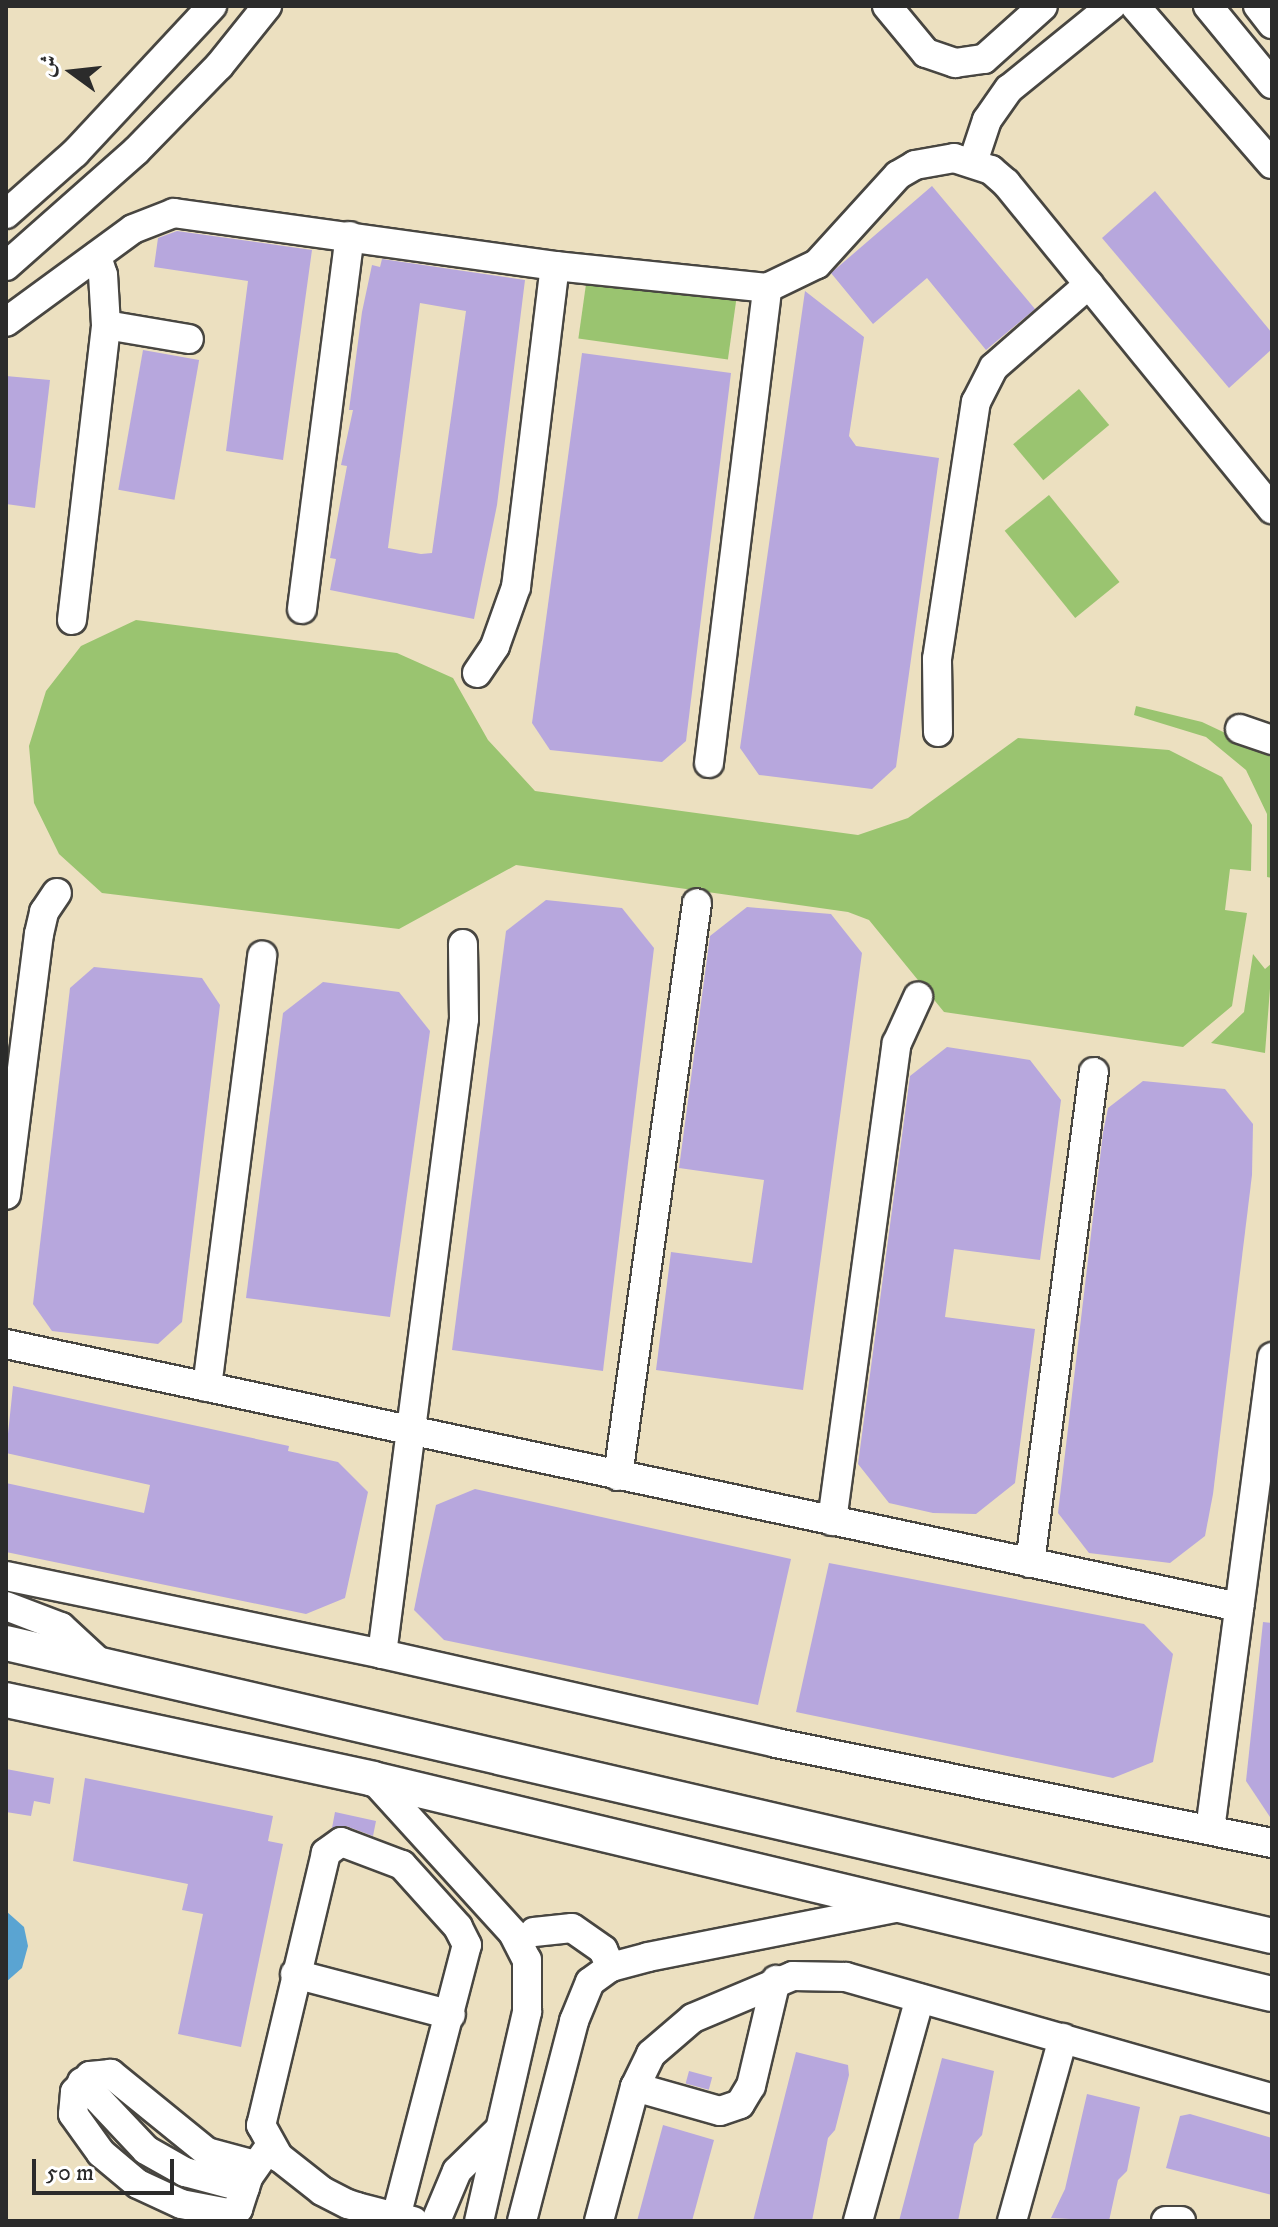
<!DOCTYPE html>
<html>
<head>
<meta charset="utf-8">
<style>
  body { margin:0 }
  #map { position:relative; width:1278px; height:2227px; overflow:hidden; background:#ece0c0; font-family:"IM FELL DW Pica",Amiri,serif }
  div>[style] { position:absolute }
  .green>* { inset:0; background:#9ac470; transform-origin:0 0 }
  .water>* { inset:0; background:#5aa4d2 }
  .building>* { inset:0; background:#b7a7dd; transform-origin:0 0 }
  .roads { filter:drop-shadow(2px 0 #484641) drop-shadow(-2px 0 #484641) drop-shadow(0 2px #484641) drop-shadow(0 -2px #484641) }
  .minor>* { height:28px; margin:-14px; padding:0 14px; transform-origin:14px; border-radius:14px; background:#fff }
  .major>* { height:34px; margin:-17px; padding:0 17px; transform-origin:17px; border-radius:17px; background:#fff }
  span { translate:-50% -50%; white-space:nowrap; text-align:center; line-height:1.15; -webkit-text-stroke:6px #fff; paint-order:stroke }
  .frame { position:absolute; inset:0; border:8px solid #2b2b2b; pointer-events:none }
  .north { position:absolute; left:32px; top:32px; width:80px; height:80px; -webkit-text-stroke:6px #fff; paint-order:stroke; rotate:285deg; font-size:22px; font-weight:700; line-height:32px; text-align:center; color:#2b2b2b }
  .north::after { content:''; display:block; margin:auto; width:28px; height:36px; background:#2b2b2b; clip-path:polygon(50% 0,100% 100%,50% 72%,0 100%) }
  .scale { position:absolute; left:32px; top:2159px; width:142px; height:36px; box-sizing:border-box; border:4px solid #2b2b2b; border-top:0; padding-left:10px; font-size:24px; line-height:28px; white-space:nowrap; color:#2b2b2b; -webkit-text-stroke:6px #fff; paint-order:stroke }
</style>
</head>
<body>
<div id="map">
  <div class="green">
    <i style="left:587px;top:277px;width:151px;height:62px;rotate:8deg"></i>
    <i style="left:1079px;top:389px;width:47px;height:86px;rotate:50deg"></i>
    <i style="left:1049px;top:495px;width:112px;height:57px;rotate:51deg"></i>
    <i style="clip-path:polygon(136px 620px,397px 653px,453px 678px,488px 740px,535px 791px,858px 835px,908px 818px,1018px 738px,1169px 750px,1222px 777px,1252px 825px,1251px 871px,1230px 869px,1225px 910px,1247px 913px,1232px 1006px,1183px 1047px,944px 1012px,869px 920px,848px 912px,516px 865px,399px 929px,102px 893px,59px 854px,34px 803px,29px 746px,46px 691px,81px 646px)"></i>
    <i style="clip-path:polygon(1136px 706px,1202px 722px,1272px 755px,1272px 878px,1267px 877px,1267px 814px,1246px 770px,1206px 737px,1134px 715px)"></i>
    <i style="clip-path:polygon(1253px 954px,1265px 969px,1272px 963px,1265px 1053px,1211px 1043px,1244px 1012px)"></i>
  </div>
  <div class="water">
    <i style="clip-path:polygon(6px 1911px,24px 1927px,28px 1946px,22px 1968px,6px 1982px)"></i>
  </div>
  <div class="building">
    <i style="clip-path:polygon(932px 186px,1035px 309px,986px 350px,927px 278px,873px 324px,831px 273px)"></i>
    <i style="clip-path:polygon(1155px 191px,1272px 333px,1272px 349px,1229px 388px,1102px 238px)"></i>
    <i style="clip-path:polygon(177px 231px,312px 250px,283px 460px,226px 451px,248px 281px,154px 267px,158px 238px)"></i>
    <i style="clip-path:polygon(evenodd,382px 259px,525px 280px,497px 505px,474px 619px,330px 590px,336px 559px,330px 558px,347px 466px,341px 465px,353px 410px,349px 410px,362px 312px,372px 265px,380px 267px,382px 259px,420px 303px,466px 311px,432px 553px,421px 554px,388px 548px,420px 303px)"></i>
    <i style="clip-path:polygon(805px 291px,864px 337px,849px 436px,856px 446px,939px 458px,896px 767px,872px 789px,759px 775px,740px 748px)"></i>
    <i style="left:143px;top:350px;width:57px;height:142px;rotate:10deg"></i>
    <i style="clip-path:polygon(582px 353px,731px 373px,686px 741px,662px 762px,550px 750px,532px 723px)"></i>
    <i style="clip-path:polygon(6px 376px,50px 380px,35px 508px,6px 504px)"></i>
    <i style="clip-path:polygon(546px 900px,622px 908px,654px 948px,603px 1371px,452px 1350px,506px 931px)"></i>
    <i style="clip-path:polygon(747px 907px,831px 914px,862px 953px,803px 1390px,656px 1370px,671px 1252px,752px 1263px,764px 1180px,679px 1168px,710px 936px)"></i>
    <i style="clip-path:polygon(94px 967px,202px 978px,220px 1005px,182px 1322px,158px 1344px,52px 1331px,33px 1304px,70px 988px)"></i>
    <i style="clip-path:polygon(323px 982px,399px 992px,430px 1031px,390px 1317px,246px 1298px,283px 1013px)"></i>
    <i style="clip-path:polygon(947px 1047px,1030px 1060px,1061px 1100px,1040px 1260px,954px 1249px,945px 1317px,1035px 1329px,1015px 1483px,976px 1514px,933px 1513px,889px 1503px,858px 1464px,910px 1076px)"></i>
    <i style="clip-path:polygon(1143px 1081px,1225px 1089px,1253px 1124px,1252px 1175px,1213px 1494px,1205px 1536px,1170px 1563px,1089px 1553px,1058px 1513px,1103px 1133px,1108px 1108px)"></i>
    <i style="clip-path:polygon(13px 1386px,289px 1446px,288px 1451px,338px 1462px,368px 1492px,345px 1598px,306px 1614px,6px 1552px,6px 1483px,144px 1513px,150px 1485px,6px 1453px)"></i>
    <i style="clip-path:polygon(475px 1489px,791px 1559px,758px 1705px,444px 1640px,414px 1610px,422px 1570px,436px 1505px)"></i>
    <i style="clip-path:polygon(829px 1563px,1144px 1624px,1173px 1654px,1153px 1762px,1113px 1778px,796px 1712px)"></i>
    <i style="clip-path:polygon(1263px 1622px,1272px 1623px,1272px 1820px,1246px 1781px)"></i>
    <i style="clip-path:polygon(6px 1769px,54px 1778px,50px 1804px,34px 1801px,31px 1816px,6px 1812px)"></i>
    <i style="clip-path:polygon(85px 1778px,273px 1816px,268px 1841px,283px 1844px,241px 2047px,178px 2034px,203px 1914px,182px 1910px,188px 1884px,73px 1861px)"></i>
    <i style="clip-path:polygon(335px 1812px,376px 1821px,373px 1836px,346px 1826px,332px 1828px)"></i>
    <i style="clip-path:polygon(796px 2052px,848px 2065px,849px 2075px,835px 2130px,828px 2138px,812px 2221px,753px 2221px)"></i>
    <i style="clip-path:polygon(942px 2058px,994px 2071px,982px 2135px,974px 2144px,958px 2221px,899px 2221px)"></i>
    <i style="left:689px;top:2071px;width:24px;height:13px;rotate:15deg"></i>
    <i style="clip-path:polygon(1087px 2094px,1140px 2107px,1127px 2171px,1118px 2180px,1109px 2221px,1051px 2218px,1065px 2189px)"></i>
    <i style="clip-path:polygon(1190px 2114px,1272px 2138px,1272px 2195px,1166px 2168px,1180px 2116px)"></i>
    <i style="clip-path:polygon(663px 2125px,714px 2140px,692px 2221px,637px 2221px)"></i>
  </div>
  <div class="roads">
    <div class="minor">
      <i style="left:887px;top:6px;width:61px;rotate:50.3deg"></i>
      <i style="left:926px;top:53px;width:31px;rotate:19deg"></i>
      <i style="left:955px;top:63px;width:29px;rotate:-8deg"></i>
      <i style="left:984px;top:59px;width:79px;rotate:-41.9deg"></i>
      <i style="left:1135px;top:6px;width:209px;rotate:49.1deg"></i>
      <i style="left:1208px;top:6px;width:101px;rotate:50.6deg"></i>
      <i style="left:1258px;top:6px;width:23px;rotate:52deg"></i>
      <i style="left:973px;top:162px;width:44px;rotate:-71.6deg"></i>
      <i style="left:987px;top:120px;width:38px;rotate:-55deg"></i>
      <i style="left:1009px;top:89px;width:132px;rotate:-39.1deg"></i>
      <i style="left:6px;top:214px;width:92px;rotate:-41.5deg"></i>
      <i style="left:75px;top:153px;width:201px;rotate:-47deg"></i>
      <i style="left:6px;top:266px;width:174px;rotate:-41.5deg"></i>
      <i style="left:136px;top:151px;width:119px;rotate:-45.7deg"></i>
      <i style="left:219px;top:66px;width:77px;rotate:-51.3deg"></i>
      <i style="left:6px;top:322px;width:157px;rotate:-36.2deg"></i>
      <i style="left:133px;top:229px;width:44px;rotate:-21.3deg"></i>
      <i style="left:174px;top:213px;width:385px;rotate:7.9deg"></i>
      <i style="left:555px;top:266px;width:213px;rotate:5.9deg"></i>
      <i style="left:767px;top:288px;width:55px;rotate:-25.6deg"></i>
      <i style="left:817px;top:264px;width:120px;rotate:-47.7deg"></i>
      <i style="left:898px;top:175px;width:20px;rotate:-30deg"></i>
      <i style="left:915px;top:165px;width:40px;rotate:-10deg"></i>
      <i style="left:954px;top:158px;width:39px;rotate:18deg"></i>
      <i style="left:991px;top:170px;width:20px;rotate:41deg"></i>
      <i style="left:1006px;top:183px;width:421px;rotate:50.8deg"></i>
      <i style="left:106px;top:325px;width:84px;rotate:9.6deg"></i>
      <i style="left:302px;top:609px;width:376px;rotate:-82.7deg"></i>
      <i style="left:72px;top:620px;width:297px;rotate:-83.4deg"></i>
      <i style="left:106px;top:325px;width:50px;rotate:-93.4deg"></i>
      <i style="left:103px;top:275px;width:20px;rotate:-108deg"></i>
      <i style="left:477px;top:673px;width:32px;rotate:-56deg"></i>
      <i style="left:495px;top:646px;width:63px;rotate:-70.4deg"></i>
      <i style="left:516px;top:587px;width:323px;rotate:-83.1deg"></i>
      <i style="left:1240px;top:729px;width:34px;rotate:19deg"></i>
      <i style="left:938px;top:732px;width:73px;rotate:-90.8deg"></i>
      <i style="left:937px;top:659px;width:260px;rotate:-81.4deg"></i>
      <i style="left:976px;top:402px;width:39px;rotate:-63deg"></i>
      <i style="left:994px;top:367px;width:126px;rotate:-41.1deg"></i>
      <i style="left:709px;top:763px;width:479px;rotate:-83deg"></i>
      <i style="left:6px;top:1195px;width:263px;rotate:-82.8deg"></i>
      <i style="left:39px;top:934px;width:23px;rotate:-77deg"></i>
      <i style="left:44px;top:912px;width:23px;rotate:-56deg"></i>
      <i style="left:6px;top:1344px;width:1261px;rotate:12.04deg"></i>
      <i style="left:207px;top:1387px;width:435px;rotate:-82.7deg"></i>
      <i style="left:618px;top:1476px;width:578px;rotate:-82.15deg"></i>
      <i style="left:832px;top:1521px;width:482px;rotate:-82.3deg"></i>
      <i style="left:897px;top:1043px;width:51px;rotate:-65.5deg"></i>
      <i style="left:1030px;top:1563px;width:495px;rotate:-82.6deg"></i>
      <i style="left:6px;top:1576px;width:384px;rotate:11.7deg"></i>
      <i style="left:382px;top:1654px;width:404px;rotate:12.7deg"></i>
      <i style="left:776px;top:1743px;width:506px;rotate:11.4deg"></i>
      <i style="left:6px;top:1606px;width:59px;rotate:20.9deg"></i>
      <i style="left:61px;top:1627px;width:56px;rotate:42.8deg"></i>
      <i style="left:382px;top:1654px;width:640px;rotate:-82.64deg"></i>
      <i style="left:464px;top:1019px;width:75px;rotate:-90.8deg"></i>
      <i style="left:373px;top:1779px;width:208px;rotate:47.7deg"></i>
      <i style="left:513px;top:1933px;width:30px;rotate:63deg"></i>
      <i style="left:527px;top:1960px;width:52px;rotate:90deg"></i>
      <i style="left:527px;top:2012px;width:214px;rotate:102.9deg"></i>
      <i style="left:1210px;top:1830px;width:477px;rotate:-82.5deg"></i>
      <i style="left:534px;top:1932px;width:38px;rotate:-6deg"></i>
      <i style="left:572px;top:1928px;width:38px;rotate:35deg"></i>
      <i style="left:603px;top:1950px;width:19px;rotate:65deg"></i>
      <i style="left:295px;top:1974px;width:161px;rotate:14.7deg"></i>
      <i style="left:82px;top:2082px;width:93px;rotate:46.7deg"></i>
      <i style="left:146px;top:2150px;width:45px;rotate:29.4deg"></i>
      <i style="left:185px;top:2172px;width:62px;rotate:14.9deg"></i>
      <i style="left:635px;top:2087px;width:88px;rotate:15.8deg"></i>
      <i style="left:720px;top:2111px;width:21px;rotate:-19deg"></i>
      <i style="left:740px;top:2104px;width:21px;rotate:-59deg"></i>
      <i style="left:751px;top:2086px;width:109px;rotate:-76.7deg"></i>
      <i style="left:255px;top:2165px;width:50px;rotate:-164.8deg"></i>
      <i style="left:207px;top:2152px;width:124px;rotate:-140.9deg"></i>
      <i style="left:111px;top:2074px;width:21px;rotate:175deg"></i>
      <i style="left:90px;top:2076px;width:22px;rotate:133deg"></i>
      <i style="left:75px;top:2092px;width:22px;rotate:95deg"></i>
      <i style="left:73px;top:2114px;width:48px;rotate:54.3deg"></i>
      <i style="left:101px;top:2153px;width:48px;rotate:40deg"></i>
      <i style="left:138px;top:2184px;width:47px;rotate:24.9deg"></i>
      <i style="left:181px;top:2204px;width:48px;rotate:10.8deg"></i>
      <i style="left:228px;top:2213px;width:11px;rotate:-22deg"></i>
      <i style="left:238px;top:2209px;width:35px;rotate:-72deg"></i>
      <i style="left:249px;top:2176px;width:37px;rotate:-55deg"></i>
      <i style="left:396px;top:2217px;width:281px;rotate:-75.4deg"></i>
      <i style="left:467px;top:1945px;width:20px;rotate:-117deg"></i>
      <i style="left:458px;top:1927px;width:84px;rotate:-132.1deg"></i>
      <i style="left:402px;top:1865px;width:65px;rotate:-159.3deg"></i>
      <i style="left:341px;top:1842px;width:19px;rotate:144deg"></i>
      <i style="left:326px;top:1853px;width:280px;rotate:103.4deg"></i>
      <i style="left:261px;top:2125px;width:37px;rotate:61deg"></i>
      <i style="left:279px;top:2157px;width:55px;rotate:38.3deg"></i>
      <i style="left:322px;top:2191px;width:29px;rotate:27deg"></i>
      <i style="left:348px;top:2204px;width:9px;rotate:18deg"></i>
      <i style="left:357px;top:2207px;width:40px;rotate:14.4deg"></i>
      <i style="left:396px;top:2217px;width:18px;rotate:13deg"></i>
      <i style="left:436px;top:2221px;width:54px;rotate:-67.2deg"></i>
      <i style="left:457px;top:2171px;width:59px;rotate:-44.3deg"></i>
      <i style="left:522px;top:2221px;width:207px;rotate:-75.4deg"></i>
      <i style="left:574px;top:2021px;width:42px;rotate:-67.7deg"></i>
      <i style="left:590px;top:1982px;width:26px;rotate:-36deg"></i>
      <i style="left:611px;top:1967px;width:38px;rotate:-15deg"></i>
      <i style="left:648px;top:1957px;width:258px;rotate:-11.2deg"></i>
      <i style="left:599px;top:2221px;width:139px;rotate:-75deg"></i>
      <i style="left:635px;top:2087px;width:37px;rotate:-64deg"></i>
      <i style="left:651px;top:2054px;width:55px;rotate:-40.6deg"></i>
      <i style="left:693px;top:2018px;width:108px;rotate:-22.8deg"></i>
      <i style="left:793px;top:1976px;width:53px;rotate:1.1deg"></i>
      <i style="left:846px;top:1977px;width:443px;rotate:15.9deg"></i>
      <i style="left:858px;top:2221px;width:231px;rotate:-74.5deg"></i>
      <i style="left:1012px;top:2221px;width:190px;rotate:-74.4deg"></i>
      <i style="left:1166px;top:2221px;width:15px"></i>
    </div>
    <div class="major">
      <i style="left:6px;top:1643px;width:1299px;rotate:13.03deg"></i>
      <i style="left:6px;top:1700px;width:375px;rotate:12.1deg"></i>
      <i style="left:373px;top:1779px;width:924px;rotate:13.45deg"></i>
    </div>
  </div>
  <div class="frame"></div>
  <div class="north">ش</div>
  <div class="scale">50 m</div>
</div>
</body>
</html>
